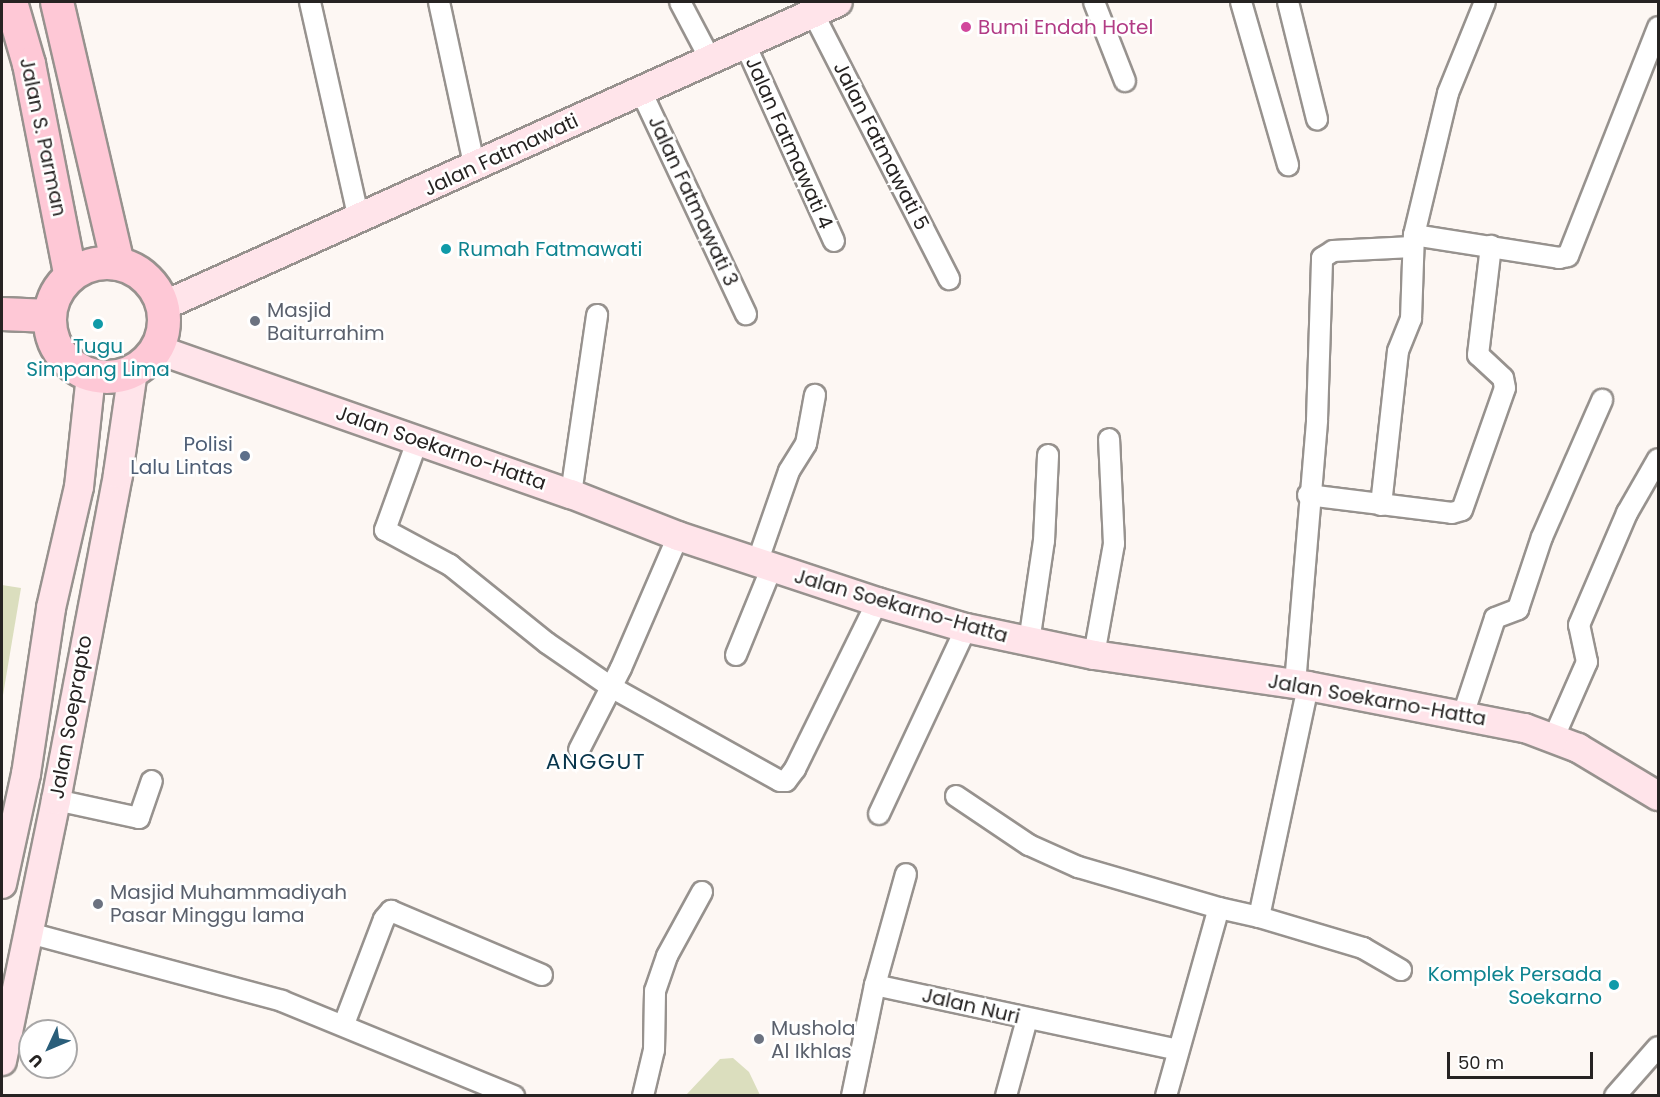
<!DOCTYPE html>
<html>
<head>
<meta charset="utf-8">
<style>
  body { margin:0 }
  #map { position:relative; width:1660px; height:1097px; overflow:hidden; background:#fdf7f3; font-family:Poppins,sans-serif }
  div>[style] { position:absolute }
  .green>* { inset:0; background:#dbdebe }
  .roads { filter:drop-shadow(2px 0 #97928e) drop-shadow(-2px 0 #97928e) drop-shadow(0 2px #97928e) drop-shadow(0 -2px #97928e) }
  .street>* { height:20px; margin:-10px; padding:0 10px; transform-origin:10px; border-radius:10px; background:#fff }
  .secondary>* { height:28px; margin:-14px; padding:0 14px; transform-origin:14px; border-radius:14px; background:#ffe4ea }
  .primary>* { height:32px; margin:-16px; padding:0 16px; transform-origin:16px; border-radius:16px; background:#fec8d6 }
  .primary>.ring { margin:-16px; padding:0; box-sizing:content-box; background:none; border:32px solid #fec8d6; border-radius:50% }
  .dots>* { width:16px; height:16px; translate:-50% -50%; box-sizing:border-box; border:3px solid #fff; border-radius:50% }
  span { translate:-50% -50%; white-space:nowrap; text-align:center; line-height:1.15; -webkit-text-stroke:5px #fff; paint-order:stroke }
  .hotel-label { font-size:20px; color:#b23c85 }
  .left { translate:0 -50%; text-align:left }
  .street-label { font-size:20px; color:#262322 }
  .culture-label { font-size:20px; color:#0d838f }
  .right { translate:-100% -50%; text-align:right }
  .worship-label { font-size:20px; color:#5b616d }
  .service-label { font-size:20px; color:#4e5e75 }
  .quarter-label { font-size:22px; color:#08354b; letter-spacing:1.5px }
  .frame { position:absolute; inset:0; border:3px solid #262322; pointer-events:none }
  .north { position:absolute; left:18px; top:1019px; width:60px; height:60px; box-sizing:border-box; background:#fff; border:2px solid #a8a7a7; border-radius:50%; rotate:226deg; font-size:16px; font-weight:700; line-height:24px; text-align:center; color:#262322 }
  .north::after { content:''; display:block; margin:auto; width:21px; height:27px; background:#2a5e7a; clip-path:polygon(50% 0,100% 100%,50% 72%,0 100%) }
  .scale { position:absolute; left:1447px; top:1052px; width:146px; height:27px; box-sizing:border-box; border:3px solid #262322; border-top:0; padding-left:8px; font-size:18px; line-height:21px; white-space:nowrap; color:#262322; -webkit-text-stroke:4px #fff; paint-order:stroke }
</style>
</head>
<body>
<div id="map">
  <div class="green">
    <i style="clip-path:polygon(2px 585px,21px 588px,2px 701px)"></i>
    <i style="clip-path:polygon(733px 1058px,749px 1072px,760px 1095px,686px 1095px,720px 1059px)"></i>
  </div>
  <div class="roads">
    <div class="street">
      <i style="left:310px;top:2px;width:222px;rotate:77.3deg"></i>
      <i style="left:439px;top:2px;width:171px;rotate:77.8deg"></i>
      <i style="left:680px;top:2px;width:64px;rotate:62.2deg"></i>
      <i style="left:1094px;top:2px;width:85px;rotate:68.6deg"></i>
      <i style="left:1241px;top:2px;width:170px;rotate:73.9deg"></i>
      <i style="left:1288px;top:2px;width:121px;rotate:76.1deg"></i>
      <i style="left:813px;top:13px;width:299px;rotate:62.9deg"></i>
      <i style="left:745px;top:44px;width:216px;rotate:65.7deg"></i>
      <i style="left:640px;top:89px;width:249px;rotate:64.8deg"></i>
      <i style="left:1414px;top:235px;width:146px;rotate:-76.5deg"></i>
      <i style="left:1448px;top:93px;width:98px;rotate:-67.9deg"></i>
      <i style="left:418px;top:439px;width:97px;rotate:109.9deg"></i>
      <i style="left:385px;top:530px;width:74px;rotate:28.3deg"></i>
      <i style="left:450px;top:565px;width:124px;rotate:38.8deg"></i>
      <i style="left:547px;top:643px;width:78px;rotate:34.5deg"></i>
      <i style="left:611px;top:687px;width:193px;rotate:29.1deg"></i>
      <i style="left:780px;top:781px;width:6px"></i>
      <i style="left:786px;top:781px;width:15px;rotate:-53deg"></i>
      <i style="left:795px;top:769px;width:186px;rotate:-63.8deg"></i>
      <i style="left:571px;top:494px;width:181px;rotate:-81.7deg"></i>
      <i style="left:1308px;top:495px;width:145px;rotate:7.1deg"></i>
      <i style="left:1452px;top:513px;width:10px;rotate:-17deg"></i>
      <i style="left:1462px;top:510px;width:129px;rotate:-70.6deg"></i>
      <i style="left:1505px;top:388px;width:10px;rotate:-101deg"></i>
      <i style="left:1503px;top:378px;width:34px;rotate:-137deg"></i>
      <i style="left:1478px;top:355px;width:110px;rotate:-83.2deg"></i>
      <i style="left:1381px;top:505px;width:155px;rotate:-83.7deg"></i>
      <i style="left:1398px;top:351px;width:35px;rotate:-68deg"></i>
      <i style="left:1411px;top:319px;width:84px;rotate:-88deg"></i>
      <i style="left:1414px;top:235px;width:147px;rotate:9deg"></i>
      <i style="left:1559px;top:258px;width:9px;rotate:-13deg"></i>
      <i style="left:1568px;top:256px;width:246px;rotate:-68.5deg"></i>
      <i style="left:757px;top:563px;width:97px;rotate:-70.8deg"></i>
      <i style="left:789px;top:471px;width:32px;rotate:-58deg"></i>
      <i style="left:806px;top:444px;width:50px;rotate:-79.6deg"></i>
      <i style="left:1029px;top:642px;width:102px;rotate:-81.6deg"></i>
      <i style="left:1044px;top:541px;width:86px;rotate:-87.3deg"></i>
      <i style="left:736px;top:655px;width:95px;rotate:-67.8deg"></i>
      <i style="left:1094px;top:655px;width:113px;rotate:-79.8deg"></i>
      <i style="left:1114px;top:544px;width:105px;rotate:-92.7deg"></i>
      <i style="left:1295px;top:684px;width:265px;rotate:-85.2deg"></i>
      <i style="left:1317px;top:420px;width:162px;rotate:-88.2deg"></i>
      <i style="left:1322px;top:258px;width:13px;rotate:-32deg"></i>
      <i style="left:1333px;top:251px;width:79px;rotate:-2.9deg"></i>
      <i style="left:1463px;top:715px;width:102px;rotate:-71.7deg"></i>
      <i style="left:1495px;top:618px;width:25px;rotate:-21deg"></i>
      <i style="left:1518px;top:609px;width:76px;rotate:-71.6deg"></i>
      <i style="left:1542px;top:537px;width:150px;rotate:-66.3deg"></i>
      <i style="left:1554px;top:737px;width:82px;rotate:-66.3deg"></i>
      <i style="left:1587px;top:662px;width:38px;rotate:-102deg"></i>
      <i style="left:1579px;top:625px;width:122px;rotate:-66.8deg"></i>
      <i style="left:1627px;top:513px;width:62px;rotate:-60.1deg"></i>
      <i style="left:579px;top:750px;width:92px;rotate:-62.9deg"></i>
      <i style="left:621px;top:668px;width:144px;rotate:-66.6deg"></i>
      <i style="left:956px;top:796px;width:88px;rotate:33.9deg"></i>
      <i style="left:1029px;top:845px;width:54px;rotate:24.2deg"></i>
      <i style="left:1078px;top:867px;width:147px;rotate:16.2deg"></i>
      <i style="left:56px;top:800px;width:85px;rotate:12.2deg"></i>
      <i style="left:139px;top:818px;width:39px;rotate:-71deg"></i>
      <i style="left:879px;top:814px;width:205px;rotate:-64.9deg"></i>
      <i style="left:1259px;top:917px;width:109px;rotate:16.6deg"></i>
      <i style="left:1363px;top:948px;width:44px;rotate:30.1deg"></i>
      <i style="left:29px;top:933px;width:262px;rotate:15deg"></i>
      <i style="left:282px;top:1001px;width:251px;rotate:22.3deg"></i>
      <i style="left:875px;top:985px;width:115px;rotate:-74.4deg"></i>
      <i style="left:344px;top:1024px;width:112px;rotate:-69.1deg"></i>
      <i style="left:384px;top:919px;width:11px;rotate:-49deg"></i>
      <i style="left:391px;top:911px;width:164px;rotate:23deg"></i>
      <i style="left:643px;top:1096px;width:47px;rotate:-76.6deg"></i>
      <i style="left:654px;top:1050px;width:59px;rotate:-89deg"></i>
      <i style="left:655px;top:991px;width:37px;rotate:-71deg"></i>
      <i style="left:667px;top:956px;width:73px;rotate:-61.3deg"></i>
      <i style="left:852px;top:1096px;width:113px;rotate:-78.3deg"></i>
      <i style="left:875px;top:985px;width:310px;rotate:12.1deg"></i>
      <i style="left:1006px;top:1096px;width:80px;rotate:-74.7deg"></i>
      <i style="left:1166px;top:1096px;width:195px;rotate:-74.3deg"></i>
      <i style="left:1219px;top:908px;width:41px;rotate:12.7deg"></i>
      <i style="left:1259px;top:917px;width:236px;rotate:-78deg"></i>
      <i style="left:1615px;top:1096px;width:65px;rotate:-48.7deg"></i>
    </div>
    <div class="secondary">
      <i style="left:163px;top:306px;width:740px;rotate:-24.25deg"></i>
      <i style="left:156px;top:349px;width:440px;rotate:19.3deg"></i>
      <i style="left:571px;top:494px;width:115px;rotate:21.4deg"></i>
      <i style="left:678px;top:536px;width:210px;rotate:18.3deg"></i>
      <i style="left:877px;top:602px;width:93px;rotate:16.3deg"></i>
      <i style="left:966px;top:628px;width:131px;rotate:11.9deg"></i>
      <i style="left:1094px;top:655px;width:216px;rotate:8.2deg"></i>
      <i style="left:1308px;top:686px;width:221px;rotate:11deg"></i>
      <i style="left:1525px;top:728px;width:57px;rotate:20.7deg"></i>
      <i style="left:1578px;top:748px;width:93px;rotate:31deg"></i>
      <i style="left:2px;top:884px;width:113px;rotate:-77.7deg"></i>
      <i style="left:26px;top:774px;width:168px;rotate:-81.4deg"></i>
      <i style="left:51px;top:608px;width:124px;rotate:-77deg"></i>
      <i style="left:79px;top:487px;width:113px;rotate:-83.9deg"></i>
      <i style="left:2px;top:1061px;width:267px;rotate:-78.3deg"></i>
      <i style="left:56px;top:800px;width:332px;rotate:-79.2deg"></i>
      <i style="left:118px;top:474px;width:104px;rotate:-81.7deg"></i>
    </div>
    <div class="primary">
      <i style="left:11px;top:2px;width:65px;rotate:73.8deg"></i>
      <i style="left:29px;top:64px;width:213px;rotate:78.9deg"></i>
      <i style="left:57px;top:2px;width:269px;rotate:76.9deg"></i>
      <i class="ring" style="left:50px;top:263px;width:82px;height:82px"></i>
      <i style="left:2px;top:314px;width:48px;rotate:2.4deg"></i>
    </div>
  </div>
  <div class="dots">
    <i style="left:966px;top:27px;background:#d1479c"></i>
    <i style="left:446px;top:249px;background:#0f9aa8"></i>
    <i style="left:255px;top:321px;background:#6b7280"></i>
    <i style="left:98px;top:324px;background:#0f9aa8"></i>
    <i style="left:245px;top:456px;background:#5c6f8a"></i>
    <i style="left:98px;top:904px;background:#6b7280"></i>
    <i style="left:1614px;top:985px;background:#0f9aa8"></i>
    <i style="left:759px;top:1039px;background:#6b7280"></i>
  </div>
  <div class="hotel-label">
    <span class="left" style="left:978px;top:27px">Bumi Endah Hotel</span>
  </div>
  <div class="street-label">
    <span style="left:43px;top:137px;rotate:78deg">Jalan S. Parman</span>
    <span style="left:789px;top:143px;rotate:66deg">Jalan Fatmawati 4</span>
    <span style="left:881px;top:146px;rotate:63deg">Jalan Fatmawati 5</span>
    <span style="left:501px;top:155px;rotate:-25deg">Jalan Fatmawati</span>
    <span style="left:693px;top:201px;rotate:65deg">Jalan Fatmawati 3</span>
    <span style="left:441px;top:448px;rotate:19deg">Jalan Soekarno-Hatta</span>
    <span style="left:901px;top:606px;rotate:16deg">Jalan Soekarno-Hatta</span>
    <span style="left:1377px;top:700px;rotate:10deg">Jalan Soekarno-Hatta</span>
    <span style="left:71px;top:717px;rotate:-80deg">Jalan Soeprapto</span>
    <span style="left:971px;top:1006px;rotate:13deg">Jalan Nuri</span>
  </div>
  <div class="culture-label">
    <span class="left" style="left:458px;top:249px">Rumah Fatmawati</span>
    <span style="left:98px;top:358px">Tugu<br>Simpang Lima</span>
    <span class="right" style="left:1602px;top:986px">Komplek Persada<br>Soekarno</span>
  </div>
  <div class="worship-label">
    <span class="left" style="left:267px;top:322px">Masjid<br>Baiturrahim</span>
    <span class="left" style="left:110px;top:904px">Masjid Muhammadiyah<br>Pasar Minggu lama</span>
    <span class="left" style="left:771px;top:1040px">Mushola<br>Al Ikhlas</span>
  </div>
  <div class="service-label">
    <span class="right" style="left:233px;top:456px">Polisi<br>Lalu Lintas</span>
  </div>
  <div class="quarter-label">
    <span style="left:596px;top:762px">ANGGUT</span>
  </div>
  <div class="frame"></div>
  <div class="north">U</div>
  <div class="scale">50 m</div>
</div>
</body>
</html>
